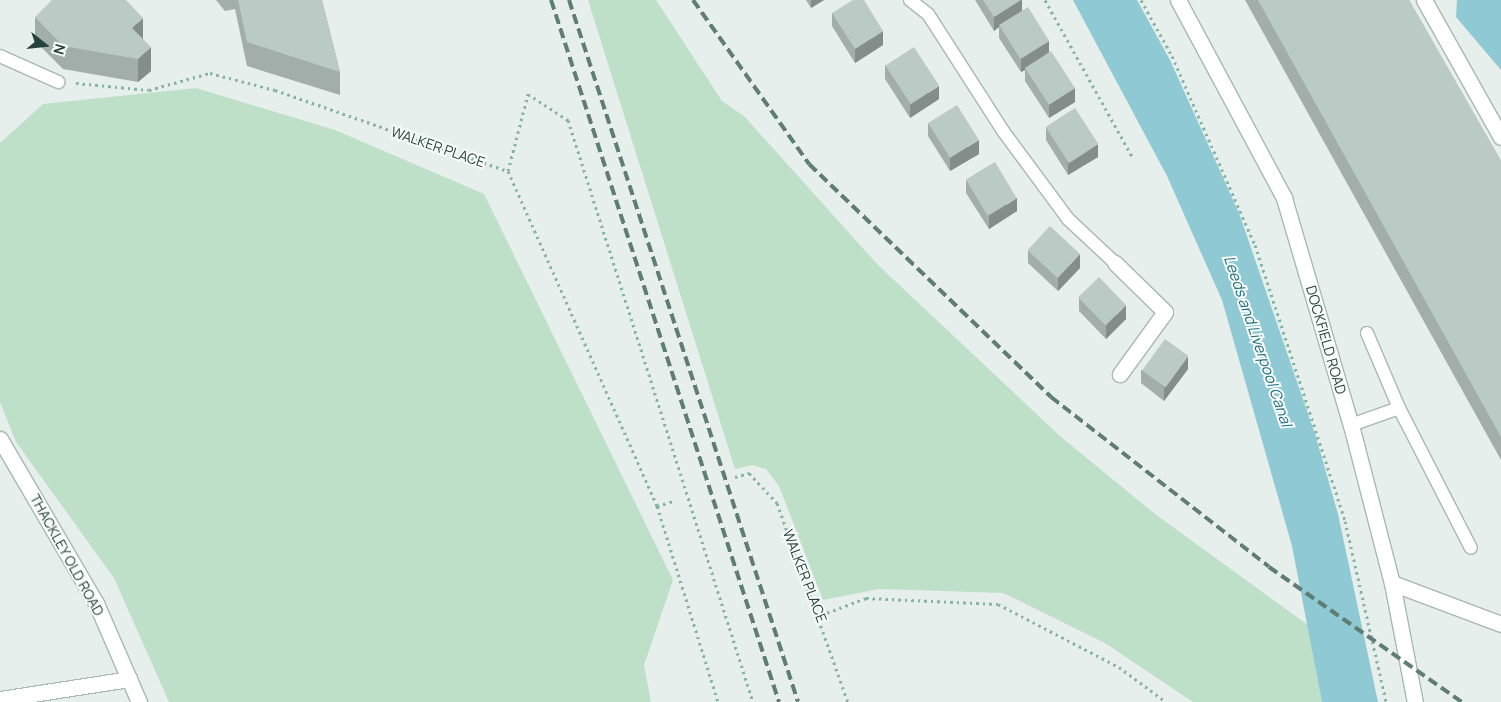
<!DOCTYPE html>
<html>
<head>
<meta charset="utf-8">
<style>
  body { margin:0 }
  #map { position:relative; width:1501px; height:702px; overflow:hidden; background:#e6efeb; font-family:Manrope,sans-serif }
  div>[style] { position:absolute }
  .green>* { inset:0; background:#bfe0c8 }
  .water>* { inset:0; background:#8ec9d4 }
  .path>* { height:3px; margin-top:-1.5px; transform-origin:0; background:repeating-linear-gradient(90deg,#86b3a5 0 2.5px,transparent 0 6.5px) }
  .roads { filter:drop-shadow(1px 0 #a8b8b2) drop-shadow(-1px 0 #a8b8b2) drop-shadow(0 1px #a8b8b2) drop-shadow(0 -1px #a8b8b2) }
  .lane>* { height:12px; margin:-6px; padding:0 6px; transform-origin:6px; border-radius:6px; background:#fff }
  .street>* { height:15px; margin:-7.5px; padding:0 7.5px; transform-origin:7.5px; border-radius:7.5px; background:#fff }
  .secondary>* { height:15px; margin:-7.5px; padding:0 7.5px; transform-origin:7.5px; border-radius:7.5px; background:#fff }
  .rail>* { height:4px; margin-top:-2px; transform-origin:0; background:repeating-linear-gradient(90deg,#5f7d75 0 10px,transparent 0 15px) }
  .wall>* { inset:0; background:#a1aea9 }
  .shaded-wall>* { inset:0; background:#838d89 }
  .building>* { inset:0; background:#bbcac4; transform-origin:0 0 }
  span { translate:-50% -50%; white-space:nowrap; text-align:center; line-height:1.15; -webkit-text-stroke:4px #f7fbf9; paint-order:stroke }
  .street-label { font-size:14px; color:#24423a }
  .water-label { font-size:15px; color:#1c6f80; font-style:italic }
  .north { position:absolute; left:20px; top:20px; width:50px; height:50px; -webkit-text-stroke:4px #f7fbf9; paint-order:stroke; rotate:106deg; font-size:14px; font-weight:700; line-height:20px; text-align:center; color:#24423a }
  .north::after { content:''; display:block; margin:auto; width:18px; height:22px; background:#24423a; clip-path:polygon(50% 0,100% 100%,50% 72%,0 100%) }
</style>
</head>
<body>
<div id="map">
  <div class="green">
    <i style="clip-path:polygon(588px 0,656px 0,722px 101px,744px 116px,878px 265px,1061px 437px,1155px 514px,1308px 625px,1322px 702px,1193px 702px,1105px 643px,1003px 593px,879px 589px,823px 600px,779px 486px,766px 469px,752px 465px,735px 469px)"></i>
    <i style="clip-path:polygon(196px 88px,335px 130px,484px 194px,673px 580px,644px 665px,651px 702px,169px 702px,114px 578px,16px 442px,0 402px,0 143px,43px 104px)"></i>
  </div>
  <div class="water">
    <i style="clip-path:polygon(1073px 0,1137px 0,1170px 60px,1239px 213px,1316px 437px,1338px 514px,1378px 702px,1322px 702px,1292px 546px,1222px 300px,1167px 176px)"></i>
    <i style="clip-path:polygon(1457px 0,1501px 0,1501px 70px,1456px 17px)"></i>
  </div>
  <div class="path">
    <i style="left:1045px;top:0;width:181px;rotate:60.9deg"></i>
    <i style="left:1141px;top:0;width:64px;rotate:61deg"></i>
    <i style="left:1172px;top:56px;width:206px;rotate:66.3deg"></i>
    <i style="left:1255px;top:245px;width:290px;rotate:71.9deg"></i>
    <i style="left:1345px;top:521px;width:186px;rotate:77.2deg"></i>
    <i style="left:76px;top:83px;width:73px;rotate:5.5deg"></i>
    <i style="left:149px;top:90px;width:63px;rotate:-15.6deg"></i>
    <i style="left:210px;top:73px;width:67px;rotate:14.7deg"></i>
    <i style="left:275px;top:90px;width:247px;rotate:19.2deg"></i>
    <i style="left:508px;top:171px;width:367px;rotate:66deg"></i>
    <i style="left:657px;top:506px;width:17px;rotate:-17deg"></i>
    <i style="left:508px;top:171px;width:80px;rotate:-75.4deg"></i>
    <i style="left:528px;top:94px;width:48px;rotate:33deg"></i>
    <i style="left:568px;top:120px;width:611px;rotate:72.37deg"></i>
    <i style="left:735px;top:477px;width:15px;rotate:-16deg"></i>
    <i style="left:749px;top:473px;width:41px;rotate:47deg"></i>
    <i style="left:777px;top:503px;width:211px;rotate:70.4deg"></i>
    <i style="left:657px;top:506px;width:205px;rotate:72.7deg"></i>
    <i style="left:821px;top:615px;width:48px;rotate:-20.7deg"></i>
    <i style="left:866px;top:598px;width:132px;rotate:2.6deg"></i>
    <i style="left:998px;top:604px;width:136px;rotate:27.5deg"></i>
    <i style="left:1119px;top:667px;width:59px;rotate:36.7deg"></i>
  </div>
  <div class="roads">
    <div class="lane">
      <i style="left:910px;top:0;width:23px;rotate:38deg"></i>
      <i style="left:928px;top:14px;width:139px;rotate:57.3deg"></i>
      <i style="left:1003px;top:131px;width:109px;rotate:53.5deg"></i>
      <i style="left:1068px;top:219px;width:64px;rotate:43.1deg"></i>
      <i style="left:0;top:56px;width:64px;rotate:24.1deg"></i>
      <i style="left:1367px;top:333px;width:82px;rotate:66.9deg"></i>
      <i style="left:1399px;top:408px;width:157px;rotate:62.8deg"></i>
      <i style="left:1351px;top:425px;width:51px;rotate:-19.5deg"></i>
    </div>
    <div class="street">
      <i style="left:1178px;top:0;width:225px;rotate:61.8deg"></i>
      <i style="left:1284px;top:198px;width:237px;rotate:73.6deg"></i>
      <i style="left:1351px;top:425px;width:163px;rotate:75.5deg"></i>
      <i style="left:1392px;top:583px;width:121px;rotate:79.1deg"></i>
      <i style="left:1424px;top:0;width:157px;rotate:60.7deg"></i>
      <i style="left:1115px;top:263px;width:70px;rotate:44.4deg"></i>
      <i style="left:1165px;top:312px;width:77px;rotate:126deg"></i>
      <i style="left:1392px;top:583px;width:116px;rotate:20.6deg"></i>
      <i style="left:0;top:699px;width:131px;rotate:-8.8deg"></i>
    </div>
    <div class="secondary">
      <i style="left:0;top:439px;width:190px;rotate:59.7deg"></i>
      <i style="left:96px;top:603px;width:108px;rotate:66.5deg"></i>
    </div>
  </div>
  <div class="rail">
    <i style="left:551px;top:0;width:738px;rotate:72.01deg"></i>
    <i style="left:569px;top:0;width:738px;rotate:71.93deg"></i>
    <i style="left:693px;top:0;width:201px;rotate:54.7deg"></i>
    <i style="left:809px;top:164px;width:336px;rotate:43.9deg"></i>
    <i style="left:1051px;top:397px;width:276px;rotate:37.9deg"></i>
    <i style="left:1269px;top:567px;width:236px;rotate:35deg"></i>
  </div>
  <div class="wall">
    <i style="clip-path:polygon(216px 0,322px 0,340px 72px,340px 95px,247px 66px,235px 9px,225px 11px)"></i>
    <i style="clip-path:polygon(806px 0,824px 0,811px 8px)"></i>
    <i style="clip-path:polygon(975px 0,1022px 0,1022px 11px,1049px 52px,1075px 102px,1049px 118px,1025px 81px,1025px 70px,1021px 72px,999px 38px,999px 27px,994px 31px)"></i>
    <i style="clip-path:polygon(1245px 0,1409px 0,1501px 161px,1501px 460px)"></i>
    <i style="clip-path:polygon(129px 3px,143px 39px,151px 71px,138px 82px,63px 69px,35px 41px,35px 17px)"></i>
    <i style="clip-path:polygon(832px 13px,883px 45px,855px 63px,832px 26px)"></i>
    <i style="clip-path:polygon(885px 65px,939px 99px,910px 118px,885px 79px)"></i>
    <i style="clip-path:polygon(928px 123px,979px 154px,950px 171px,928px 136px)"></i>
    <i style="clip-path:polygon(1046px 127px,1098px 157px,1068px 175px,1046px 140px)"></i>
    <i style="clip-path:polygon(966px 180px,1017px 211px,989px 229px,966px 193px)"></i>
    <i style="clip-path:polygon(1028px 250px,1080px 268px,1058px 291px,1028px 263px)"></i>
    <i style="clip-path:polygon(1079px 298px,1126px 319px,1106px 339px,1079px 311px)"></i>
    <i style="clip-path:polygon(1188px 369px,1164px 401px,1141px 383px,1141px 370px)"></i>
  </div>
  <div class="shaded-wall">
    <i style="clip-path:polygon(811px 0,824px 0,811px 8px)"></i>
    <i style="clip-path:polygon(1021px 0,1022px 0,1022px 13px,999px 25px,999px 27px,994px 31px,994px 17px)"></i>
    <i style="clip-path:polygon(143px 18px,143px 42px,132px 28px)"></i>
    <i style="clip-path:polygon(883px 31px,883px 45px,855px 63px,855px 49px)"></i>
    <i style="clip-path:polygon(1049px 41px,1049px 54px,1025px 68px,1025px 70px,1021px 72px,1021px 59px)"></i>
    <i style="clip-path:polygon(151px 47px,151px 71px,138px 82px,138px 59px)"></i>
    <i style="clip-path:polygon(939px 86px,939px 99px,910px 118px,910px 105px)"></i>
    <i style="clip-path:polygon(1075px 88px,1075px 102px,1049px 118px,1049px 105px)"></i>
    <i style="clip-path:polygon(979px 140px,979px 154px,950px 171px,950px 158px)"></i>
    <i style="clip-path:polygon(1098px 144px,1098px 157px,1068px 175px,1068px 162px)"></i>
    <i style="clip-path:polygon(1017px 198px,1017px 211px,989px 229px,989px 216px)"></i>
    <i style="clip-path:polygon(1080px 254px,1080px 268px,1058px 291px,1058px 278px)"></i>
    <i style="clip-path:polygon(1126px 305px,1126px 319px,1106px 339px,1106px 326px)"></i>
    <i style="clip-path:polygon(1188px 356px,1188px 369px,1164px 401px,1164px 387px)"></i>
  </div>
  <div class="building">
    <i style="clip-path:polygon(52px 0,126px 0,143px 18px,132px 28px,151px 47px,138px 59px,63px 46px,35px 17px)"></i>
    <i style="clip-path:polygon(238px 0,322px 0,340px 72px,247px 42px)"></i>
    <i style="clip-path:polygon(853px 0,864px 0,883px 31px,855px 49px,832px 13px)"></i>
    <i style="clip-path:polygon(983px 0,1021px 0,994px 17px)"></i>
    <i style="clip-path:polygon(1258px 0,1409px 0,1501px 161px,1501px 437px)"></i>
    <i style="left:1028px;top:7px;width:40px;height:34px;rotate:58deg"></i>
    <i style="left:914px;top:47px;width:46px;height:34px;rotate:57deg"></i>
    <i style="left:1051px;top:51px;width:44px;height:31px;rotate:57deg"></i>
    <i style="left:957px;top:105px;width:41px;height:34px;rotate:58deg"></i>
    <i style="left:1075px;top:108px;width:43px;height:35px;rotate:57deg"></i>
    <i style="left:995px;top:162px;width:42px;height:34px;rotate:59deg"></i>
    <i style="left:1050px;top:226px;width:41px;height:33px;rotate:43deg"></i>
    <i style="left:1099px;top:277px;width:39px;height:29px;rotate:46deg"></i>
    <i style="left:1165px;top:339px;width:29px;height:39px;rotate:36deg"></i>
  </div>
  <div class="street-label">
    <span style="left:438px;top:147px;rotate:19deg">WALKER PLACE</span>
    <span style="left:1326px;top:340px;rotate:74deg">DOCKFIELD ROAD</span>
    <span style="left:67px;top:555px;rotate:61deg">THACKLEY OLD ROAD</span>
    <span style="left:805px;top:576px;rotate:69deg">WALKER PLACE</span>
  </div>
  <div class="water-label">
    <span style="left:1258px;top:341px;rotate:71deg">Leeds and Liverpool Canal</span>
  </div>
  <div class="north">N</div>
</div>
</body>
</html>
